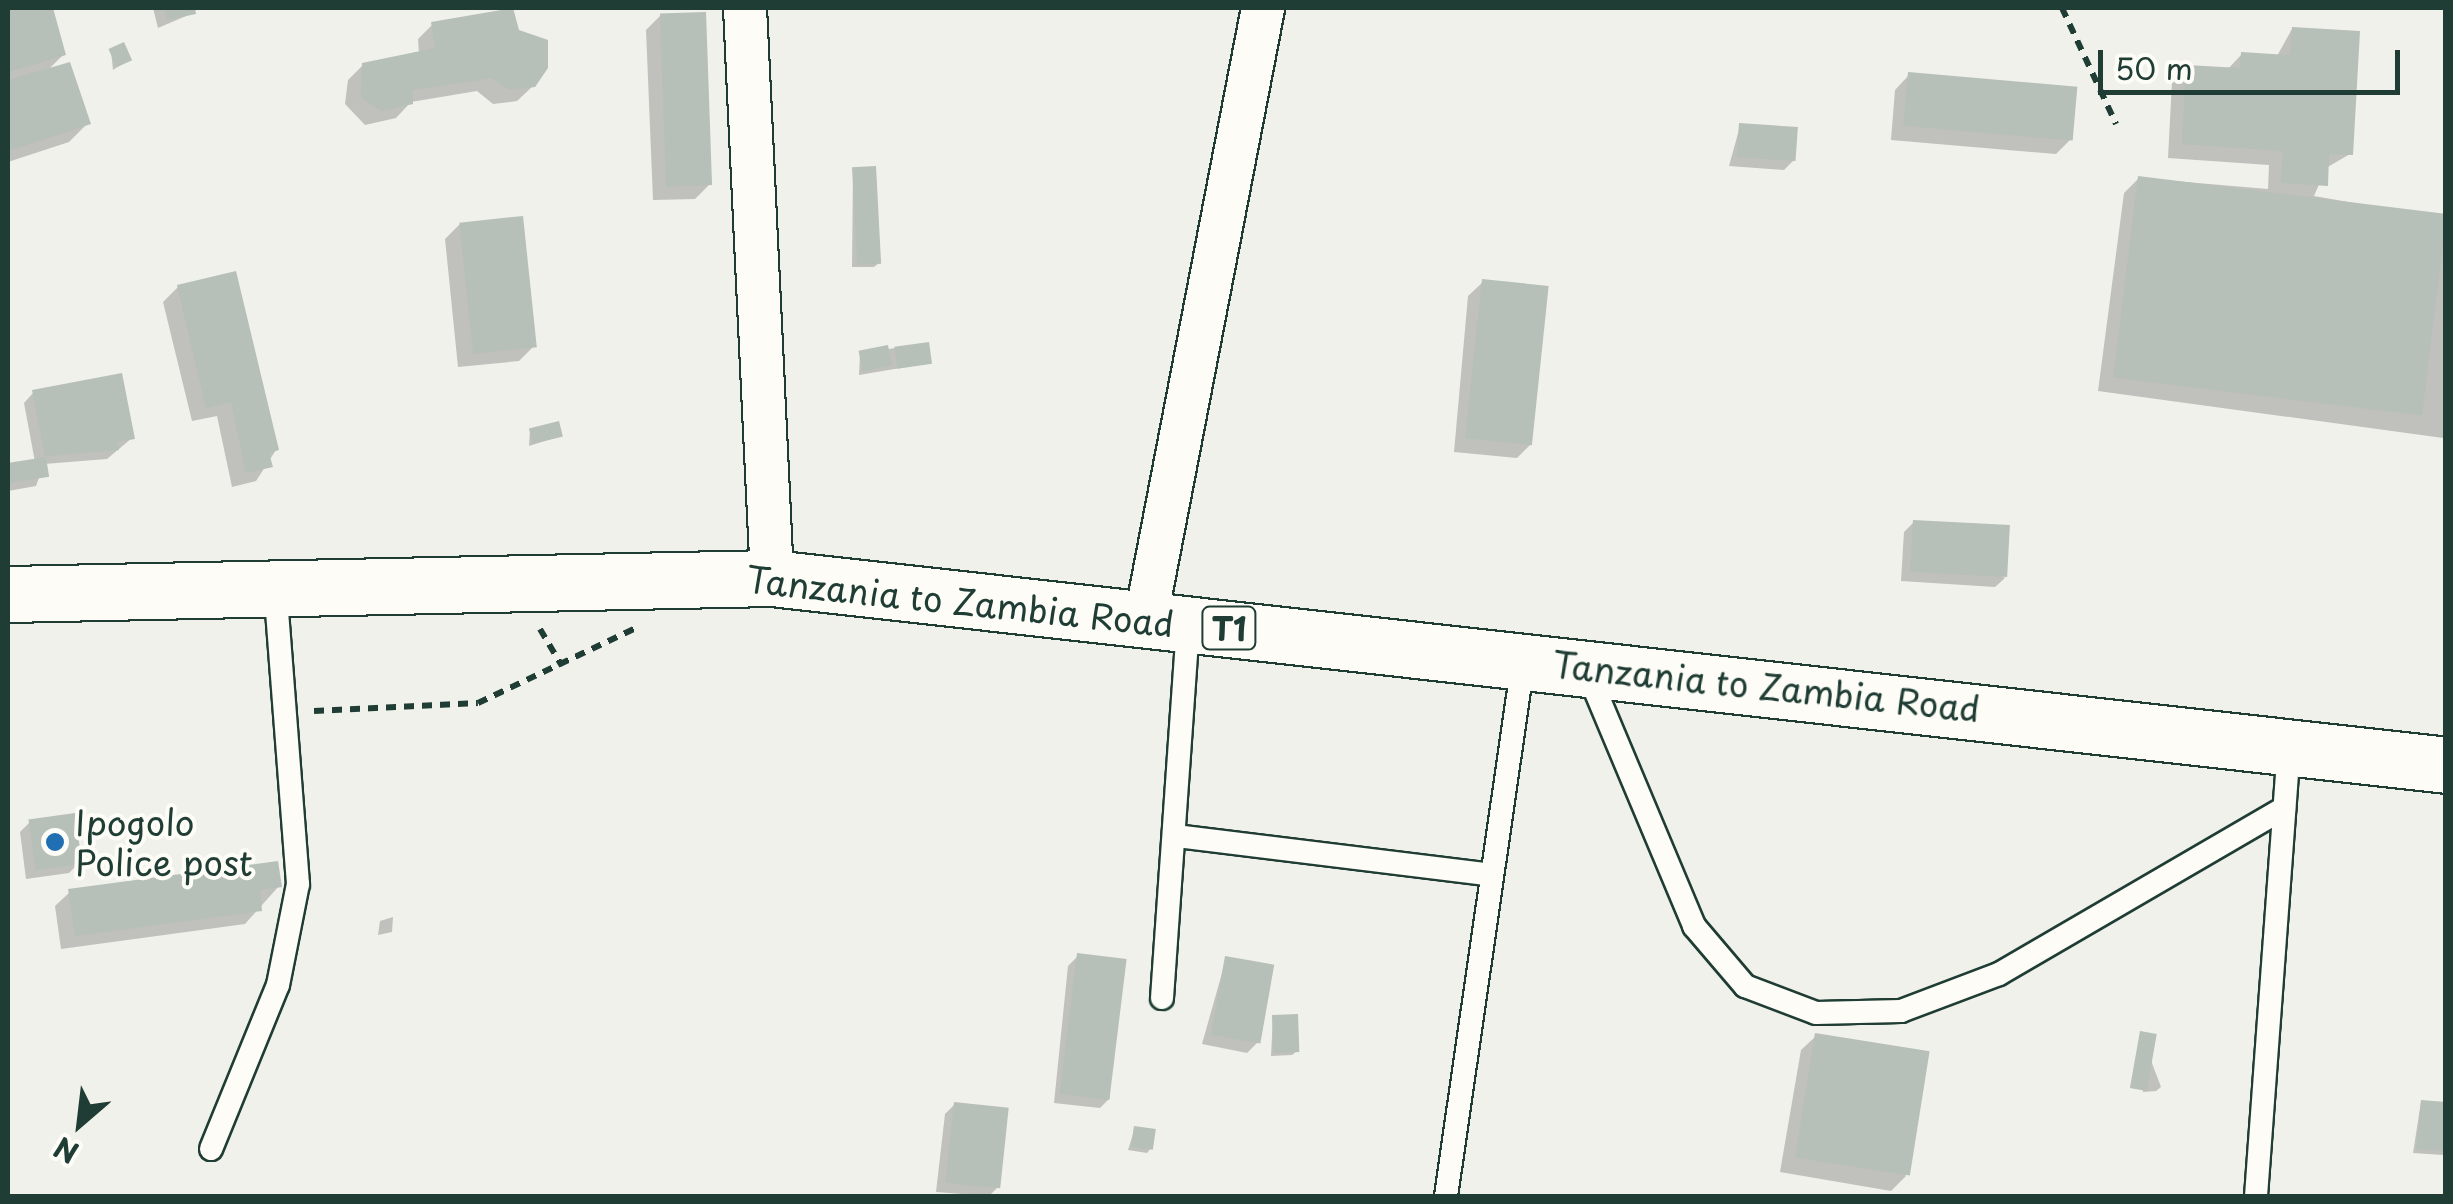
<!DOCTYPE html>
<html>
<head>
<meta charset="utf-8">
<style>
  body { margin:0 }
  #map { position:relative; width:2453px; height:1204px; overflow:hidden; background:#f0f1eb; font-family:"Playpen Sans",sans-serif }
  div>[style] { position:absolute }
  .shadow>* { inset:0; background:#0003 }
  .building>* { inset:0; background:#b6bfb8; transform-origin:0 0 }
  .path>* { height:6px; margin-top:-3px; transform-origin:0; background:repeating-linear-gradient(90deg,#1f3d34 0 10px,transparent 0 18px) }
  .roads { filter:drop-shadow(2px 0 #1f3d34) drop-shadow(-2px 0 #1f3d34) drop-shadow(0 2px #1f3d34) drop-shadow(0 -2px #1f3d34) }
  .service>* { height:22px; margin:-11px; padding:0 11px; transform-origin:11px; border-radius:11px; background:#fdfcf7 }
  .minor>* { height:42px; margin:-21px; padding:0 21px; transform-origin:21px; border-radius:21px; background:#fdfcf7 }
  .trunk>* { height:55px; margin:-27.5px; padding:0 27.5px; transform-origin:27.5px; border-radius:27.5px; background:#fdfcf7 }
  .dots>* { width:28px; height:28px; translate:-50% -50%; box-sizing:border-box; border:5px solid #fdfcf7; border-radius:50% }
  span { translate:-50% -50%; white-space:nowrap; text-align:center; line-height:1.15; -webkit-text-stroke:8px #fdfcf7; paint-order:stroke }
  .shield-label span { padding:2px 8px; background:#fdfcf7; border:2px solid; border-radius:8px; -webkit-text-stroke-width:0 }
  .shield-label { font-size:32px; color:#1f3d34; font-weight:700 }
  .street-label { font-size:35px; color:#1f3d34 }
  .poi-label { font-size:35px; color:#1f3d34 }
  .left { translate:0 -50%; text-align:left }
  .frame { position:absolute; inset:0; border:10px solid #1f3d34; pointer-events:none }
  .north { position:absolute; left:30px; top:1074px; width:100px; height:100px; -webkit-text-stroke:8px #fdfcf7; paint-order:stroke; rotate:208deg; font-size:28px; font-weight:700; line-height:40px; text-align:center; color:#1f3d34 }
  .north::after { content:''; display:block; margin:auto; width:35px; height:45px; background:#1f3d34; clip-path:polygon(50% 0,100% 100%,50% 72%,0 100%) }
  .scale { position:absolute; left:2098px; top:50px; width:302px; height:45px; box-sizing:border-box; border:5px solid #1f3d34; border-top:0; padding-left:12px; font-size:30px; line-height:35px; white-space:nowrap; color:#1f3d34; -webkit-text-stroke:8px #fdfcf7; paint-order:stroke }
</style>
</head>
<body>
<div id="map">
  <div class="shadow">
    <i style="clip-path:polygon(8px 8px,50px 8px,63px 55px,46px 72px,88px 123px,69px 142px,8px 162px)"></i>
    <i style="clip-path:polygon(153px 8px,192px 8px,193px 13px,158px 28px)"></i>
    <i style="clip-path:polygon(661px 15px,710px 184px,695px 199px,653px 200px,646px 30px)"></i>
    <i style="clip-path:polygon(433px 24px,517px 31px,533px 86px,517px 101px,493px 104px,477px 91px,411px 102px,396px 118px,365px 125px,345px 104px,348px 80px,363px 65px,419px 54px,418px 39px)"></i>
    <i style="clip-path:polygon(2292px 29px,2350px 154px,2326px 168px,2314px 196px,2446px 219px,2443px 438px,2098px 391px,2124px 193px,2139px 178px,2268px 189px,2269px 165px,2168px 158px,2172px 82px,2187px 67px,2227px 70px,2242px 54px,2277px 56px)"></i>
    <i style="clip-path:polygon(111px 51px,129px 59px,113px 70px)"></i>
    <i style="clip-path:polygon(1909px 75px,2071px 139px,2056px 154px,1891px 140px,1895px 90px)"></i>
    <i style="clip-path:polygon(1740px 126px,1794px 160px,1784px 170px,1729px 166px)"></i>
    <i style="clip-path:polygon(853px 169px,879px 263px,874px 267px,852px 267px)"></i>
    <i style="clip-path:polygon(460px 224px,534px 346px,519px 361px,458px 367px,445px 239px)"></i>
    <i style="clip-path:polygon(1483px 282px,1532px 443px,1517px 458px,1454px 452px,1468px 296px)"></i>
    <i style="clip-path:polygon(178px 287px,276px 450px,256px 481px,232px 487px,217px 416px,192px 421px,163px 302px)"></i>
    <i style="clip-path:polygon(895px 348px,930px 363px,859px 375px,860px 354px)"></i>
    <i style="clip-path:polygon(33px 393px,132px 438px,107px 459px,44px 464px,36px 486px,8px 491px,8px 467px,35px 462px,24px 403px)"></i>
    <i style="clip-path:polygon(530px 430px,560px 436px,529px 446px)"></i>
    <i style="clip-path:polygon(1914px 522px,2005px 578px,1995px 587px,1901px 581px,1904px 532px)"></i>
    <i style="clip-path:polygon(30px 822px,79px 863px,69px 873px,26px 879px,20px 832px)"></i>
    <i style="clip-path:polygon(279px 886px,245px 924px,61px 949px,55px 906px,70px 892px)"></i>
    <i style="clip-path:polygon(393px 917px,392px 932px,378px 935px,380px 921px)"></i>
    <i style="clip-path:polygon(1078px 956px,1110px 1098px,1100px 1108px,1054px 1103px,1068px 966px)"></i>
    <i style="clip-path:polygon(1226px 959px,1257px 1043px,1247px 1053px,1202px 1044px)"></i>
    <i style="clip-path:polygon(1273px 1017px,1297px 1051px,1292px 1055px,1271px 1056px)"></i>
    <i style="clip-path:polygon(2141px 1034px,2161px 1087px,2156px 1091px,2143px 1092px)"></i>
    <i style="clip-path:polygon(1816px 1036px,1906px 1176px,1891px 1191px,1780px 1172px,1801px 1050px)"></i>
    <i style="clip-path:polygon(2421px 1102px,2446px 1105px,2443px 1155px,2413px 1153px)"></i>
    <i style="clip-path:polygon(955px 1104px,997px 1188px,989px 1196px,936px 1192px,945px 1114px)"></i>
    <i style="clip-path:polygon(1135px 1128px,1151px 1148px,1147px 1153px,1128px 1150px)"></i>
  </div>
  <div class="building">
    <i style="clip-path:polygon(8px 8px,53px 8px,66px 55px,8px 72px)"></i>
    <i style="clip-path:polygon(165px 8px,195px 8px,196px 14px,167px 20px)"></i>
    <i style="clip-path:polygon(513px 8px,519px 30px,548px 40px,548px 68px,535px 87px,509px 90px,492px 78px,413px 90px,413px 104px,381px 111px,361px 97px,362px 63px,435px 48px,431px 22px)"></i>
    <i style="left:706px;top:12px;width:173px;height:46px;rotate:88deg"></i>
    <i style="clip-path:polygon(2292px 27px,2360px 31px,2353px 155px,2329px 154px,2328px 186px,2281px 183px,2283px 151px,2182px 144px,2186px 65px,2240px 68px,2241px 52px,2290px 55px)"></i>
    <i style="left:124px;top:42px;width:20px;height:17px;rotate:66deg"></i>
    <i style="clip-path:polygon(70px 62px,91px 124px,8px 151px,8px 80px)"></i>
    <i style="left:1908px;top:72px;width:170px;height:54px;rotate:5deg"></i>
    <i style="left:1739px;top:123px;width:59px;height:34px;rotate:4deg"></i>
    <i style="left:876px;top:166px;width:98px;height:24px;rotate:87deg"></i>
    <i style="left:2138px;top:176px;width:311px;height:203px;rotate:7deg"></i>
    <i style="left:523px;top:216px;width:132px;height:64px;rotate:84deg"></i>
    <i style="clip-path:polygon(236px 271px,279px 450px,269px 453px,273px 467px,246px 473px,231px 402px,206px 408px,177px 285px)"></i>
    <i style="left:1482px;top:279px;width:67px;height:160px;rotate:6deg"></i>
    <i style="left:929px;top:342px;width:22px;height:35px;rotate:82deg"></i>
    <i style="left:888px;top:345px;width:21px;height:30px;rotate:79deg"></i>
    <i style="clip-path:polygon(122px 373px,135px 439px,117px 442px,119px 450px,45px 456px,32px 390px)"></i>
    <i style="left:559px;top:421px;width:16px;height:31px;rotate:76deg"></i>
    <i style="left:46px;top:457px;width:20px;height:39px;rotate:81deg"></i>
    <i style="left:1913px;top:520px;width:97px;height:52px;rotate:3deg"></i>
    <i style="left:75px;top:813px;width:51px;height:47px;rotate:82deg"></i>
    <i style="clip-path:polygon(278px 861px,282px 887px,260px 890px,262px 911px,75px 936px,68px 889px)"></i>
    <i style="left:1077px;top:953px;width:50px;height:142px;rotate:7deg"></i>
    <i style="left:1225px;top:956px;width:50px;height:80px;rotate:10deg"></i>
    <i style="left:1298px;top:1014px;width:38px;height:26px;rotate:88deg"></i>
    <i style="left:2140px;top:1031px;width:17px;height:58px;rotate:10deg"></i>
    <i style="left:1815px;top:1033px;width:116px;height:126px;rotate:9deg"></i>
    <i style="clip-path:polygon(2421px 1100px,2446px 1102px,2446px 1151px,2416px 1149px)"></i>
    <i style="left:954px;top:1102px;width:55px;height:81px;rotate:6deg"></i>
    <i style="left:1134px;top:1126px;width:22px;height:21px;rotate:8deg"></i>
  </div>
  <div class="path">
    <i style="left:2062px;top:8px;width:128px;rotate:65deg"></i>
    <i style="left:540px;top:629px;width:43px;rotate:59.3deg"></i>
    <i style="left:314px;top:711px;width:164px;rotate:-2.8deg"></i>
    <i style="left:478px;top:703px;width:173px;rotate:-25.4deg"></i>
  </div>
  <div class="roads">
    <div class="service">
      <i style="left:1587px;top:671px;width:277px;rotate:67.2deg"></i>
      <i style="left:1694px;top:926px;width:79px;rotate:49.6deg"></i>
      <i style="left:1745px;top:986px;width:76px;rotate:20.8deg"></i>
      <i style="left:1816px;top:1013px;width:85px;rotate:-1.3deg"></i>
      <i style="left:1901px;top:1011px;width:105px;rotate:-20.7deg"></i>
      <i style="left:1999px;top:974px;width:330px;rotate:-30.2deg"></i>
      <i style="left:1176px;top:836px;width:318px;rotate:7deg"></i>
      <i style="left:1162px;top:998px;width:375px;rotate:-86deg"></i>
      <i style="left:211px;top:1149px;width:177px;rotate:-67.8deg"></i>
      <i style="left:278px;top:985px;width:103px;rotate:-78.8deg"></i>
      <i style="left:298px;top:884px;width:300px;rotate:-94.4deg"></i>
      <i style="left:1446px;top:1196px;width:540px;rotate:-81.79deg"></i>
      <i style="left:2256px;top:1196px;width:451px;rotate:-85.8deg"></i>
    </div>
    <div class="minor">
      <i style="left:745px;top:8px;width:571px;rotate:87.29deg"></i>
      <i style="left:1146px;top:617px;width:620px;rotate:-79.12deg"></i>
    </div>
    <div class="trunk">
      <i style="left:8px;top:594px;width:764px;rotate:-1.2deg"></i>
      <i style="left:772px;top:578px;width:1684px;rotate:6.37deg"></i>
    </div>
  </div>
  <div class="dots">
    <i style="left:55px;top:842px;background:#1f6fb2"></i>
  </div>
  <div class="shield-label">
    <span style="left:1229px;top:628px">T1</span>
  </div>
  <div class="street-label">
    <span style="left:960px;top:601px;rotate:6deg">Tanzania to Zambia Road</span>
    <span style="left:1766px;top:686px;rotate:6deg">Tanzania to Zambia Road</span>
  </div>
  <div class="poi-label">
    <span class="left" style="left:75px;top:842px">Ipogolo<br>Police post</span>
  </div>
  <div class="frame"></div>
  <div class="north">N</div>
  <div class="scale">50 m</div>
</div>
</body>
</html>
